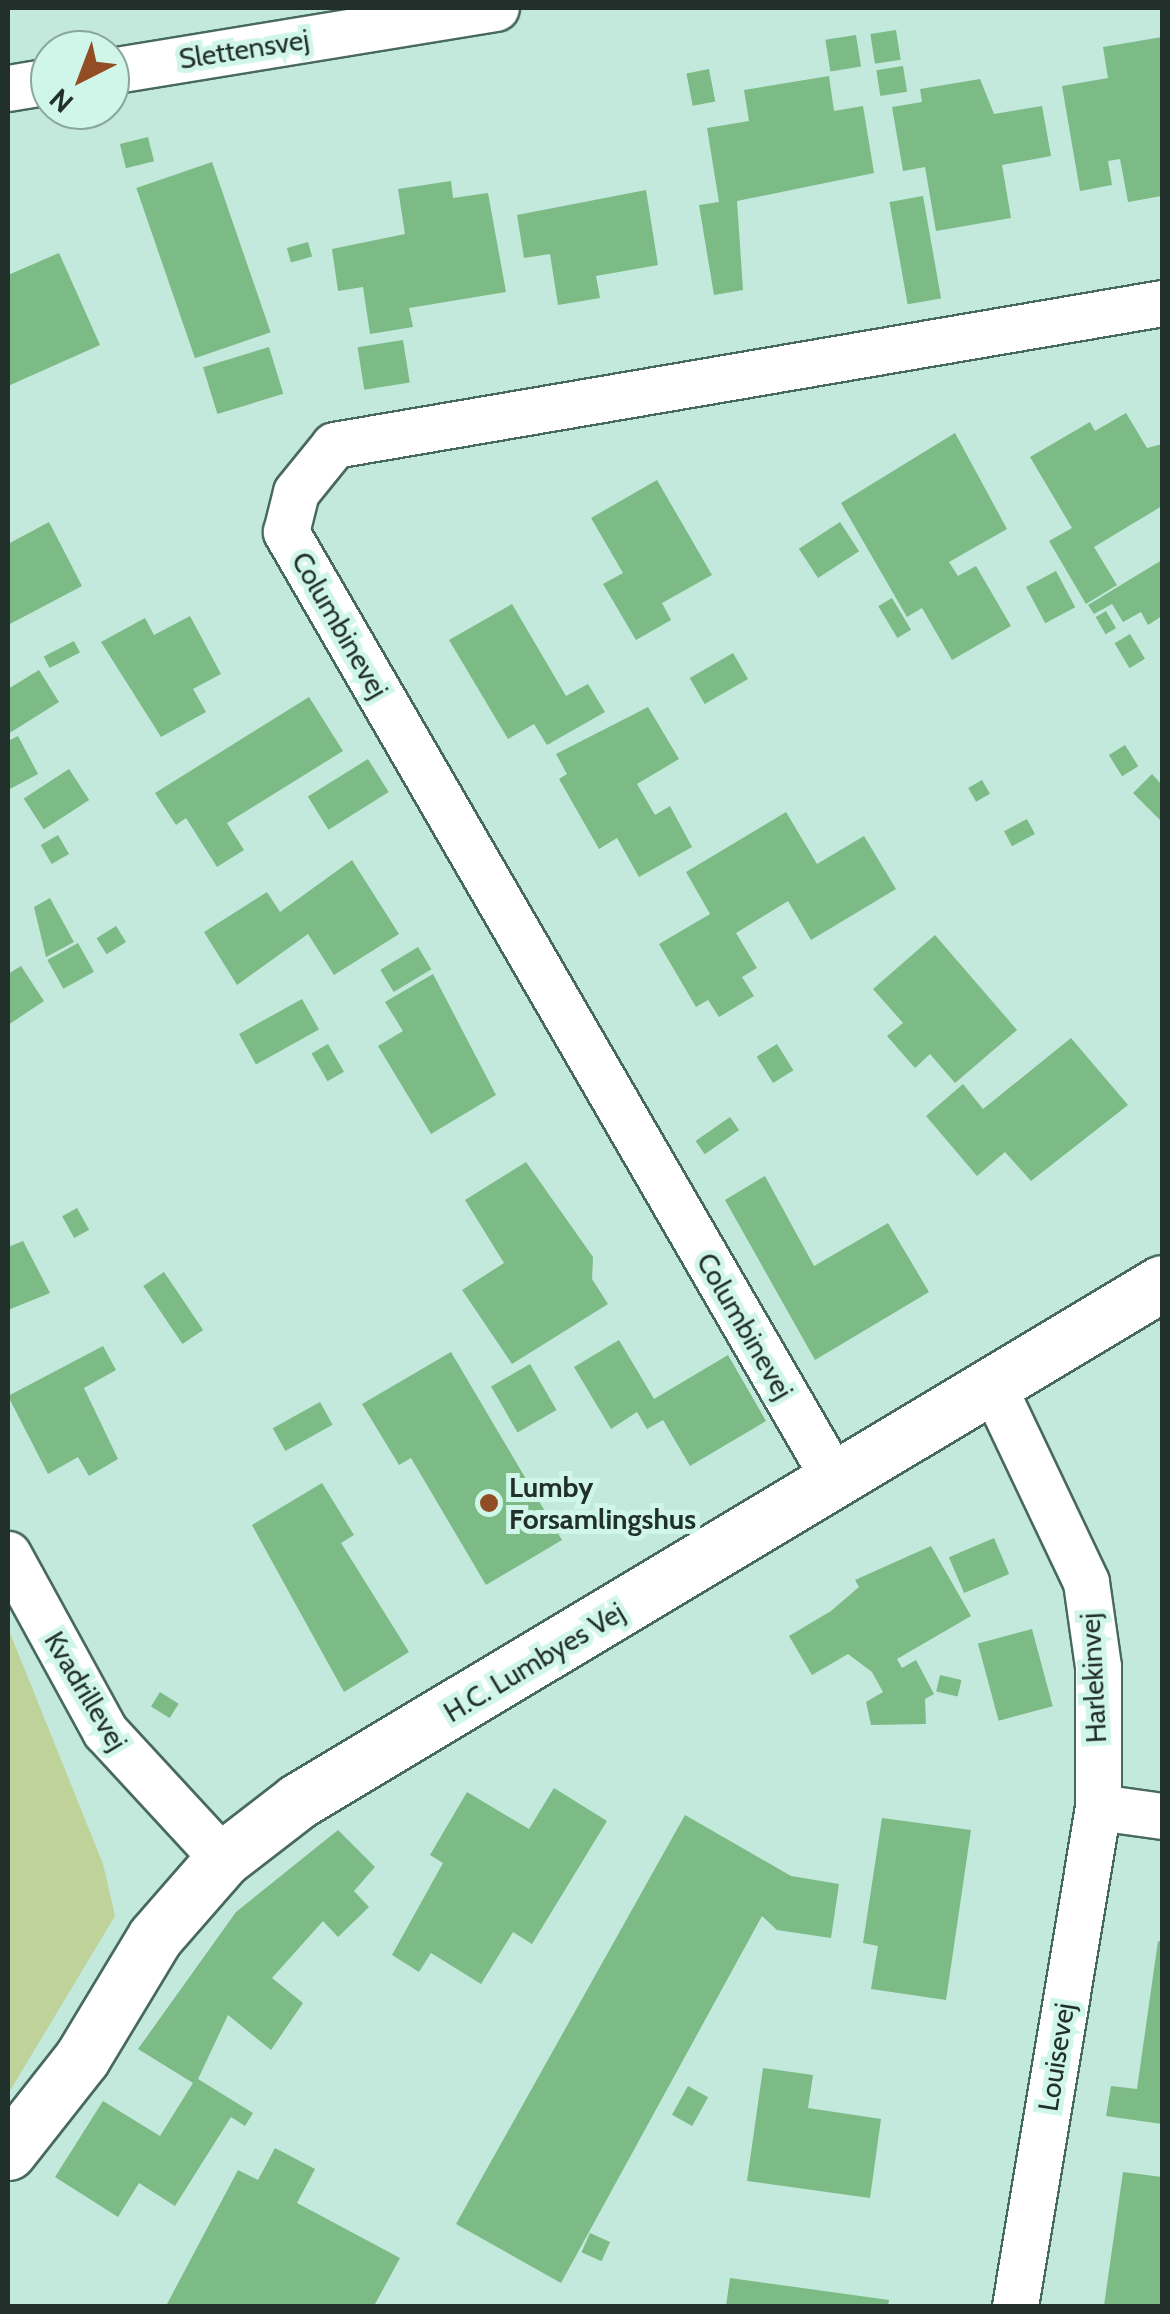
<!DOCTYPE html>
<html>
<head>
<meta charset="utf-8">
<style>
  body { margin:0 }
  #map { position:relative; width:1170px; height:2314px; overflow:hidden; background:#c3e8dc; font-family:Cabin,sans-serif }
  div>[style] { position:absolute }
  .green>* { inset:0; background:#bfd29a }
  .building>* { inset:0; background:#7cbb85; transform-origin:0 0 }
  .roads { filter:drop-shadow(2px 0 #48695f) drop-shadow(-2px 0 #48695f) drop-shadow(0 2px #48695f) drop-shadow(0 -2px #48695f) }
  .street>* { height:45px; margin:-22.5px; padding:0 22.5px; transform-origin:22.5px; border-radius:22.5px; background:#fff }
  .secondary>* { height:55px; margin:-27.5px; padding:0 27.5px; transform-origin:27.5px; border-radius:27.5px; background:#fff }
  .dots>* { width:28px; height:28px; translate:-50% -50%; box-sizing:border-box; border:5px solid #d0f5e9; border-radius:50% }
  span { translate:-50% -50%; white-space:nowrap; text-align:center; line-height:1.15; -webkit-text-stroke:10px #d0f5e9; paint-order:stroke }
  .street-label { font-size:28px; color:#22302c }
  .poi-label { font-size:28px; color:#22302c; font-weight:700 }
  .left { translate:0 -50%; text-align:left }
  .frame { position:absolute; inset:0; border:10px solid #22302c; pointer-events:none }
  .north { position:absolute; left:30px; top:30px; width:100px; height:100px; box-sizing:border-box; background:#d0f5e9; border:2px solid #8aa69d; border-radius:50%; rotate:222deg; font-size:28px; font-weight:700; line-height:40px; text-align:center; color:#22302c }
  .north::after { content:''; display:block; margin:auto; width:35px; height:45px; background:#934d25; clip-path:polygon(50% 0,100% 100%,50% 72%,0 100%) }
</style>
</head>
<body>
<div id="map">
  <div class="green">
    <i style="clip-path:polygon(8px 1628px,103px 1864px,115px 1916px,8px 2094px)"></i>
  </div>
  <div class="building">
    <i style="left:896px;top:30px;width:30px;height:26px;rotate:81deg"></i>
    <i style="left:856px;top:35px;width:32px;height:31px;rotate:81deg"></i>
    <i style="clip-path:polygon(1162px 37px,1162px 196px,1128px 202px,1120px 159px,1108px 161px,1112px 185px,1080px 191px,1062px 86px,1108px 78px,1103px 47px)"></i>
    <i style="left:903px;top:66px;width:26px;height:27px;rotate:81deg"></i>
    <i style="left:709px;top:69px;width:33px;height:23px;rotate:79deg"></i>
    <i style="clip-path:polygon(829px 76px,834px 111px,863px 106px,874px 173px,737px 201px,743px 290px,714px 295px,699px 205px,719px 202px,707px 128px,749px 121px,744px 90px)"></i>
    <i style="clip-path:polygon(980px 79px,994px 114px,1042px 106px,1051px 156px,1002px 165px,1011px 218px,936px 231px,925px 167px,903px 171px,892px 107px,922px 102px,920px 89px)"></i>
    <i style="left:148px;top:137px;width:25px;height:29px;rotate:76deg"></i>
    <i style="left:212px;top:162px;width:180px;height:80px;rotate:71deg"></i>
    <i style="clip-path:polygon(451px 181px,453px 198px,488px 193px,506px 292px,409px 308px,413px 327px,370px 334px,363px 287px,338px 291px,332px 249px,405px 234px,398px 189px)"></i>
    <i style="clip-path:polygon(646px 190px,658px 265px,596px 276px,600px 298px,558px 305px,550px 254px,524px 258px,517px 215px)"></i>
    <i style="left:923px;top:196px;width:104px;height:34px;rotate:80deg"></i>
    <i style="left:308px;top:242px;width:15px;height:22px;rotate:74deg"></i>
    <i style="clip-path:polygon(59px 253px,100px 345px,8px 386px,8px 275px)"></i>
    <i style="left:403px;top:340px;width:43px;height:46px;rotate:81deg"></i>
    <i style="left:269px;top:347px;width:49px;height:69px;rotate:73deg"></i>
    <i style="clip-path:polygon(1126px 413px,1147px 448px,1162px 444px,1162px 506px,1094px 547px,1117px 585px,1086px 604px,1049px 541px,1072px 528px,1030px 457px,1090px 422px,1095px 431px)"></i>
    <i style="clip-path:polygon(955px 433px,1007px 529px,949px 562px,958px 576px,976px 566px,1011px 626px,952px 660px,922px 608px,907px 617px,841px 503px)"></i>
    <i style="clip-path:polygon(657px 480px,712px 575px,662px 603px,671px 620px,636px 640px,603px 584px,623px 573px,591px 518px)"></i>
    <i style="clip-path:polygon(49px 522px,82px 586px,8px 625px,8px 544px)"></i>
    <i style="left:840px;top:522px;width:35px;height:49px;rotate:57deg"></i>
    <i style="clip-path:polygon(1162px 560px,1162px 616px,1148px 625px,1141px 612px,1123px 622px,1112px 604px,1094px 614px,1088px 605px)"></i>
    <i style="left:1056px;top:571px;width:41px;height:34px;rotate:62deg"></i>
    <i style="left:892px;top:598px;width:37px;height:16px;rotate:59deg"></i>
    <i style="clip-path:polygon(512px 604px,566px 696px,588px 684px,605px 712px,547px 745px,534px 724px,508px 739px,449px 640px)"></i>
    <i style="left:1106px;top:611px;width:20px;height:12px;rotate:60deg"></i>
    <i style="clip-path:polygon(190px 616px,221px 674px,193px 689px,206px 712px,161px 737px,101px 642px,145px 618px,154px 635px)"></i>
    <i style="left:1130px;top:634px;width:29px;height:18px;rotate:59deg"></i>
    <i style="left:74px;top:641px;width:13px;height:34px;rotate:63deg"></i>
    <i style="left:733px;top:653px;width:30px;height:50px;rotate:60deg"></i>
    <i style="clip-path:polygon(39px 670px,59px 702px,8px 734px,8px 689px)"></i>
    <i style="clip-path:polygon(309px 697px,343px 751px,227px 823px,244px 850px,217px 867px,186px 818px,176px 825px,155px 793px)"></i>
    <i style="clip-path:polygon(648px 707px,679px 759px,637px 784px,655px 815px,670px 806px,692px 847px,639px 877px,617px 838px,599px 849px,559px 779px,567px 774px,556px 754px)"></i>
    <i style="clip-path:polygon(18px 736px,38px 774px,8px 790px,8px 741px)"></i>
    <i style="left:1125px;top:745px;width:25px;height:19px;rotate:58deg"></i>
    <i style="left:368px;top:759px;width:39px;height:71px;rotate:58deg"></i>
    <i style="left:69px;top:769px;width:37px;height:54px;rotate:57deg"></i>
    <i style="clip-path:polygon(1152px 774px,1162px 785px,1162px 822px,1133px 793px)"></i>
    <i style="left:982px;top:780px;width:16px;height:16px;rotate:60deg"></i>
    <i style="clip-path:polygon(786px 812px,817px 864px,864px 836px,896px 889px,811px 940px,788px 901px,736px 933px,757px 968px,742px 977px,754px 996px,719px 1017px,708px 1000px,696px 1007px,659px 944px,710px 914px,686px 872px)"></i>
    <i style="left:1027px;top:819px;width:17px;height:26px;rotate:62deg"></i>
    <i style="left:58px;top:835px;width:22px;height:20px;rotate:60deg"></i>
    <i style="clip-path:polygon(352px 860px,399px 934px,334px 975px,308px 934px,237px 985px,204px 932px,267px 892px,280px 912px)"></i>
    <i style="clip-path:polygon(50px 898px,74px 942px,46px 957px,34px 907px)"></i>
    <i style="left:116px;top:926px;width:19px;height:23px;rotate:58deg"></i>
    <i style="clip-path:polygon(935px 935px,1017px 1030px,955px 1083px,930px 1054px,915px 1068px,887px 1036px,903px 1023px,873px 989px)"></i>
    <i style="left:78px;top:943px;width:33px;height:35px;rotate:61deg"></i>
    <i style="left:418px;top:947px;width:26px;height:44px;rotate:59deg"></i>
    <i style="clip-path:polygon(21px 966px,44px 1001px,8px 1025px,8px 974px)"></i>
    <i style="clip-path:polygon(433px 974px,496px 1095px,431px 1134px,378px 1046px,403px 1031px,385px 1002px)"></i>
    <i style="left:302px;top:999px;width:35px;height:72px;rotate:61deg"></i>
    <i style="clip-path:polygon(1071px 1038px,1128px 1105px,1031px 1181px,1005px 1152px,977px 1176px,926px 1116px,963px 1084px,983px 1109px)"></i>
    <i style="left:328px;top:1044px;width:32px;height:19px;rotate:60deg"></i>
    <i style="left:777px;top:1044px;width:31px;height:24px;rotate:58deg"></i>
    <i style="left:730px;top:1117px;width:16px;height:42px;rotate:55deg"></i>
    <i style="clip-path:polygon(526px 1162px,593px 1257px,592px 1279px,608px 1304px,512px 1364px,462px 1290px,504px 1263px,465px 1200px)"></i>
    <i style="clip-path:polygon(765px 1176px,814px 1266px,888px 1223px,929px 1292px,815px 1360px,725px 1200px)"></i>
    <i style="left:77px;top:1208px;width:25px;height:17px;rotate:61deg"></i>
    <i style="clip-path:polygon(23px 1241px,50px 1293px,8px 1310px,8px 1247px)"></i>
    <i style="left:164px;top:1272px;width:70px;height:25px;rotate:56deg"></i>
    <i style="clip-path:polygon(619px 1340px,654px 1399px,728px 1355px,766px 1421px,690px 1466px,663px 1420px,647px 1429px,637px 1412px,611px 1429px,574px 1367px)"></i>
    <i style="clip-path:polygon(103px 1346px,116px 1370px,84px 1388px,118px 1459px,89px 1476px,78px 1457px,48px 1474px,8px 1396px)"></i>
    <i style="clip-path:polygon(451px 1352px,562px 1540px,486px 1585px,411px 1458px,399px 1465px,362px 1404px)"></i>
    <i style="left:530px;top:1364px;width:53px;height:45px;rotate:60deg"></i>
    <i style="left:320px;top:1402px;width:26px;height:54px;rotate:61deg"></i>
    <i style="clip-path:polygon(322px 1483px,354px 1535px,341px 1543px,409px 1652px,344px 1692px,252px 1525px)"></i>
    <i style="left:994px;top:1538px;width:39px;height:49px;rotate:67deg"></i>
    <i style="clip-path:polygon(931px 1546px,971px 1616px,897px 1659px,902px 1668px,916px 1660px,934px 1694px,925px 1699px,926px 1724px,871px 1725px,866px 1702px,883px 1692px,872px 1672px,848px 1654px,812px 1675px,789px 1636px,831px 1611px,859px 1587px,855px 1580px)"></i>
    <i style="left:1032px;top:1629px;width:80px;height:56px;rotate:75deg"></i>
    <i style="left:940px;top:1675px;width:22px;height:17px;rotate:13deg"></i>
    <i style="left:160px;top:1692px;width:22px;height:17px;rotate:32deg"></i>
    <i style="clip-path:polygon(554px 1788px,607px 1821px,532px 1944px,513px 1932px,481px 1984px,431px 1953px,419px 1972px,392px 1955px,443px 1863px,430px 1855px,467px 1792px,529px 1829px)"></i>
    <i style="clip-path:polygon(685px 1815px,791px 1876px,839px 1884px,831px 1938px,777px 1930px,762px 1916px,561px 2283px,456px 2224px)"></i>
    <i style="clip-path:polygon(882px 1818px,971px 1830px,946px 2000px,871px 1989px,878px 1946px,863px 1943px)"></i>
    <i style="clip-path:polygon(338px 1830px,375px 1867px,354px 1891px,369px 1907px,338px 1937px,323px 1921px,272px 1978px,303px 2003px,271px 2050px,228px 2015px,198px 2079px,253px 2113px,245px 2126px,231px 2117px,175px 2206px,139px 2183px,118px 2217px,55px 2177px,103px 2101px,160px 2136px,193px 2083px,138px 2049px,236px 1912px)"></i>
    <i style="clip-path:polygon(1158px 1941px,1162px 1942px,1162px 2124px,1106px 2116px,1111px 2086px,1137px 2089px)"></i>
    <i style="clip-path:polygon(763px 2068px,813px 2075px,808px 2108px,881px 2119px,870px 2198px,747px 2181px)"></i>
    <i style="left:688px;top:2086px;width:23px;height:33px;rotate:29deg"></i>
    <i style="clip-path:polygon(275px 2148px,315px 2169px,297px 2203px,400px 2258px,374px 2306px,166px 2306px,238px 2170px,258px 2180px)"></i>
    <i style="clip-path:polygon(1123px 2172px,1162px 2177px,1162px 2306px,1104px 2306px)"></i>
    <i style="left:590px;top:2233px;width:22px;height:21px;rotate:24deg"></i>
    <i style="clip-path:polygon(730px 2278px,889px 2300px,888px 2306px,726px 2306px)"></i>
  </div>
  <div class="roads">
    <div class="street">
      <i style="left:110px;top:71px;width:391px;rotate:-9.3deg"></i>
      <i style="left:8px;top:88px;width:43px;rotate:-9.5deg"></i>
      <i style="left:993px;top:1386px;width:217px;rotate:64.6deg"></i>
      <i style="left:1086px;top:1582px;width:85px;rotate:81.9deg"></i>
      <i style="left:1098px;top:1666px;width:141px;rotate:90deg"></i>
      <i style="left:1098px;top:1807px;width:65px;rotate:8deg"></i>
      <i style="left:836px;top:1482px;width:1098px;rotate:-120.07deg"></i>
      <i style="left:286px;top:532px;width:41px;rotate:-76deg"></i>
      <i style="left:296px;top:492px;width:60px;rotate:-51deg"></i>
      <i style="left:334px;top:445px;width:840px;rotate:-9.73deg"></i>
      <i style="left:8px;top:1554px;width:202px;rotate:61.3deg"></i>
      <i style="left:105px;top:1731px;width:174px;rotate:47.3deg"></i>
      <i style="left:1015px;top:2306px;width:506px;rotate:-80.56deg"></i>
    </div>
    <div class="secondary">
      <i style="left:8px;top:2152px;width:120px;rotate:-51.8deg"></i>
      <i style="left:82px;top:2058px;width:141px;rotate:-58.9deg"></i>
      <i style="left:155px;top:1937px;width:103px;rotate:-48.9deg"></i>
      <i style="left:223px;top:1859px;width:95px;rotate:-37.7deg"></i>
      <i style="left:298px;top:1801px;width:1007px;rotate:-30.94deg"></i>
    </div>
  </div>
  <div class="dots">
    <i style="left:489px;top:1503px;background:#934d25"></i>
  </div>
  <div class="street-label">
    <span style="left:244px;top:49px;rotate:-9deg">Slettensvej</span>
    <span style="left:340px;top:625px;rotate:60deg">Columbinevej</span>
    <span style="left:745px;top:1326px;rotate:60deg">Columbinevej</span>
    <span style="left:534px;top:1662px;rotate:-31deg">H.C. Lumbyes Vej</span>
    <span style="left:1093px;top:1678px;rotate:-93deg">Harlekinvej</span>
    <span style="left:86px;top:1691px;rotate:59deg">Kvadrillevej</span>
    <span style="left:1056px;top:2057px;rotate:-81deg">Louisevej</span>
  </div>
  <div class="poi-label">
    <span class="left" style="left:509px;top:1503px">Lumby<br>Forsamlingshus</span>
  </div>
  <div class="frame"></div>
  <div class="north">N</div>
</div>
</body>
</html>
